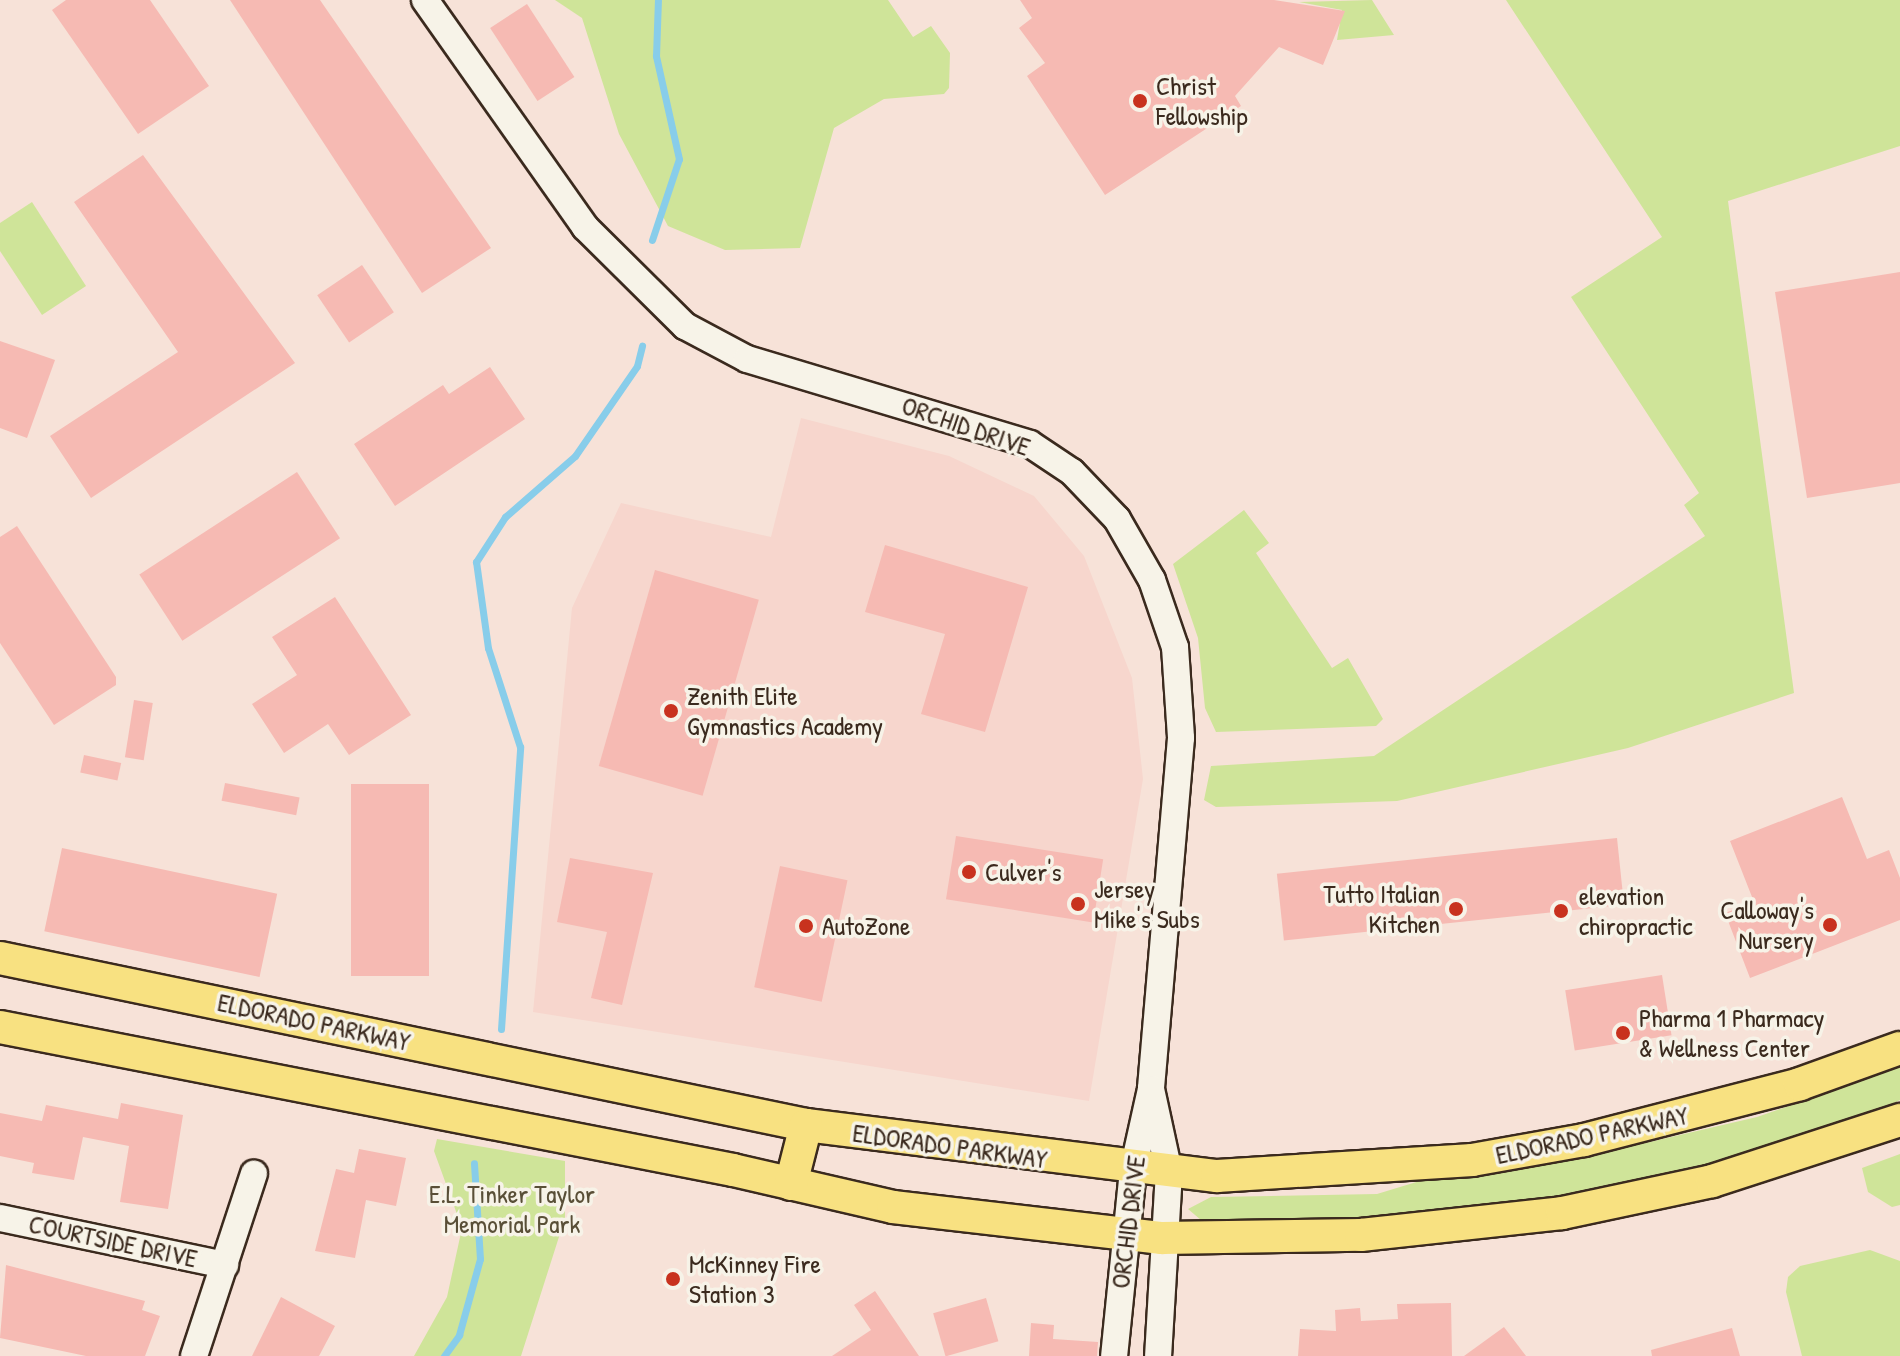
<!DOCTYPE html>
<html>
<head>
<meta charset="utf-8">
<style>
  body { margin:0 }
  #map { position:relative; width:1900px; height:1356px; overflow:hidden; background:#f7e2d8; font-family:"Patrick Hand",sans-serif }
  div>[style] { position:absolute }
  .built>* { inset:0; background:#f7d6cd }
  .green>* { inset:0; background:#cfe499 }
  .stream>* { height:7px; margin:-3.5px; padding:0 3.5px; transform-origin:3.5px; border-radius:3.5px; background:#88cdea }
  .building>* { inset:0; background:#f6bab3; transform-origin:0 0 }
  .roads { filter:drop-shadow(2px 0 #3b2a1e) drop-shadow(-2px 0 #3b2a1e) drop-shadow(0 2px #3b2a1e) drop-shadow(0 -2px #3b2a1e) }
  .minor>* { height:26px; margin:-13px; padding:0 13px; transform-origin:13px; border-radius:13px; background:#f7f3e8 }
  .major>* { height:32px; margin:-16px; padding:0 16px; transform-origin:16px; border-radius:16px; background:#f8e181 }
  .dots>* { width:22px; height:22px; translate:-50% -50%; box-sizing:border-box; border:4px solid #f7f3e8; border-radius:50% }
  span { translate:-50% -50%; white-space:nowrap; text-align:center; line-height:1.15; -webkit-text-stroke:7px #f7f3e8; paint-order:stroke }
  .poi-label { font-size:26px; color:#3b2a1e }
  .left { translate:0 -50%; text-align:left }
  .right { translate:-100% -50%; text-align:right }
  .street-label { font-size:26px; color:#3b2a1e }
  .park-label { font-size:26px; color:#594f37 }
</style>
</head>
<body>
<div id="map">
  <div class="built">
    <i style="clip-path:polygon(801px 418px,949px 456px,1034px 496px,1084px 556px,1132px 678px,1143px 779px,1089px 1101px,533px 1012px,572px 608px,621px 503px,771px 537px)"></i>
  </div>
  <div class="green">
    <i style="clip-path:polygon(555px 0,888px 0,913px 37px,931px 26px,950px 53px,949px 88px,944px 94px,884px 99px,834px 128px,800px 248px,725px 250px,668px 226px,619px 134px,582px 18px)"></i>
    <i style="clip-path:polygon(1372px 0,1394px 35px,1337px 40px,1342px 10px,1299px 2px)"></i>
    <i style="clip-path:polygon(1506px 0,1900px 0,1900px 146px,1728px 201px,1794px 693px,1628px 748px,1397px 801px,1216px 807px,1204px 800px,1211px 766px,1374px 756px,1705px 536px,1684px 505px,1699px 493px,1571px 297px,1662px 237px)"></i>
    <i style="clip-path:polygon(32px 202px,86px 286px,42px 315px,0 251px,0 223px)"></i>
    <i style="clip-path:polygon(1244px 510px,1269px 543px,1256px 553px,1332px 668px,1348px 658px,1383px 719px,1376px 726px,1216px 732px,1205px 708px,1198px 638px,1173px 564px)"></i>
    <i style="clip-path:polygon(1900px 1067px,1900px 1100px,1843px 1128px,1760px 1156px,1615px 1191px,1430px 1220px,1208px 1226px,1188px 1209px,1211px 1197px,1377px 1194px,1423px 1180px,1581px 1158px,1757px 1117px)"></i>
    <i style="clip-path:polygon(437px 1139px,565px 1161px,565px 1218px,521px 1356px,414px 1356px,447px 1297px,462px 1228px,434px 1151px)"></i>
    <i style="clip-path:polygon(1900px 1154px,1900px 1205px,1892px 1207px,1868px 1192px,1862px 1168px)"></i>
    <i style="clip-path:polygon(1870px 1250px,1900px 1261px,1900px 1356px,1802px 1356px,1786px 1292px,1788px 1277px,1800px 1266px)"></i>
  </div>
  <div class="stream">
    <i style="left:652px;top:240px;width:85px;rotate:-71.6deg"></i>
    <i style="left:679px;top:159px;width:106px;rotate:-102.6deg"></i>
    <i style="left:656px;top:56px;width:56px;rotate:-88deg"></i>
    <i style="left:501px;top:1029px;width:283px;rotate:-86.1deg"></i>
    <i style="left:520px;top:747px;width:104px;rotate:-107.9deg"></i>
    <i style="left:488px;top:648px;width:87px;rotate:-97.9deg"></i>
    <i style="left:476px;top:562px;width:54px;rotate:-57.2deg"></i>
    <i style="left:505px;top:517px;width:93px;rotate:-41.1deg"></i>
    <i style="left:575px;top:456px;width:109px;rotate:-55.4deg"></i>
    <i style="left:637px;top:366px;width:21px;rotate:-76deg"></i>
    <i style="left:444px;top:1356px;width:26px;rotate:-54deg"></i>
    <i style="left:459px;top:1335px;width:79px;rotate:-74.6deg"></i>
    <i style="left:480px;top:1259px;width:96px;rotate:-93.6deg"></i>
  </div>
  <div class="building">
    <i style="clip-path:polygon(66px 0,150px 0,209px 86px,138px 134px,52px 10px)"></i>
    <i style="clip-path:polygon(230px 0,320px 0,491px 248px,422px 293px)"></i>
    <i style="clip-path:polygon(1020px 0,1274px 0,1345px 11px,1323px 65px,1279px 47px,1235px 96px,1241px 106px,1105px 195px,1027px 76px,1045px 63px,1019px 28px,1032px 18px)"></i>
    <i style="left:527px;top:4px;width:87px;height:44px;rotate:57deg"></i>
    <i style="clip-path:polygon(143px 155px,295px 363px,91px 498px,50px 436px,178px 352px,74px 202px)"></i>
    <i style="left:362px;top:265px;width:57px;height:54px;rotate:56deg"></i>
    <i style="clip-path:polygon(1900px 272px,1900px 483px,1807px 498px,1775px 292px)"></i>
    <i style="clip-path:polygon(0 341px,55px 360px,27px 438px,0 428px)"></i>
    <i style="clip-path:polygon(490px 367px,525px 419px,395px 506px,354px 444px,443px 385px,449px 394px)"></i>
    <i style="left:297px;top:472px;width:79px;height:188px;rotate:57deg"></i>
    <i style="clip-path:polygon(17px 526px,116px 677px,116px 685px,54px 725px,0 643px,0 537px)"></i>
    <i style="clip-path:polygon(885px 545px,1028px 587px,985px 732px,921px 714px,945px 634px,865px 612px)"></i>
    <i style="left:655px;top:570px;width:108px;height:204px;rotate:16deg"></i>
    <i style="clip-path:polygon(335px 597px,411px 715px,349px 755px,328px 724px,284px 753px,252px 704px,297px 675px,272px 637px)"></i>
    <i style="left:134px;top:700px;width:19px;height:58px;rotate:9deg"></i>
    <i style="left:84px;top:755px;width:38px;height:18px;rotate:12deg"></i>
    <i style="left:225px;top:783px;width:76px;height:18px;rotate:11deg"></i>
    <i style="left:429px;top:784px;width:192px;height:78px;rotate:90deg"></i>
    <i style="clip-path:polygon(1842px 797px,1867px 859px,1889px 850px,1900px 878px,1900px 920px,1750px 978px,1725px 913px,1754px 902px,1730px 841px)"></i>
    <i style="left:956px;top:836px;width:149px;height:64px;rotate:9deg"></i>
    <i style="left:1617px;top:838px;width:67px;height:342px;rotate:84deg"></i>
    <i style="left:62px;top:848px;width:220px;height:85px;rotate:12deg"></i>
    <i style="clip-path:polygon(570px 858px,653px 873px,622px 1005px,591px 998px,607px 932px,557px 922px)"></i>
    <i style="left:780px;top:866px;width:69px;height:124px;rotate:12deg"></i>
    <i style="left:1662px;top:975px;width:61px;height:98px;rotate:81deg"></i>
    <i style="clip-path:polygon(121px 1103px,183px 1115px,168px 1209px,120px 1202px,129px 1146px,83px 1137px,74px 1180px,32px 1173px,34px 1163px,0 1156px,0 1113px,42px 1121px,46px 1105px,118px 1119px)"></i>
    <i style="clip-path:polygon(359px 1149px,406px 1158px,396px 1206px,366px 1200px,355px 1258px,315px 1251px,336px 1169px,354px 1173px)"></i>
    <i style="clip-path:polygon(6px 1265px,145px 1301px,142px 1310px,160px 1316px,145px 1356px,86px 1356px,0 1338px)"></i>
    <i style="clip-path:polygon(875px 1291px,919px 1356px,832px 1356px,871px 1330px,854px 1305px)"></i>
    <i style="clip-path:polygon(281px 1297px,335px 1326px,319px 1356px,252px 1356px)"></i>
    <i style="left:986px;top:1298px;width:45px;height:55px;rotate:74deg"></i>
    <i style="clip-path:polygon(1451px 1303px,1452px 1356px,1298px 1356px,1300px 1329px,1336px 1331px,1335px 1310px,1360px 1308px,1361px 1321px,1398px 1319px,1397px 1304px)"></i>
    <i style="clip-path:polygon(1031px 1323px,1054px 1325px,1053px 1339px,1098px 1342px,1097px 1356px,1029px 1356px)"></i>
    <i style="clip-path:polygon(1504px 1327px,1526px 1356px,1464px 1356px)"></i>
    <i style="clip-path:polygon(1732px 1328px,1740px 1356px,1652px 1356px,1651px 1350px)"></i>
  </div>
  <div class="roads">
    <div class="minor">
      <i style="left:425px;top:0;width:278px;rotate:54.8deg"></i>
      <i style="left:585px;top:227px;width:141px;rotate:44.7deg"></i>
      <i style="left:685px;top:326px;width:70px;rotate:28deg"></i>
      <i style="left:747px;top:359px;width:295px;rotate:16.7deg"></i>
      <i style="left:1030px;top:444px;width:50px;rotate:33.7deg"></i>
      <i style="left:1072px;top:472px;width:65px;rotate:46.2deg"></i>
      <i style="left:1117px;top:519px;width:70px;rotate:60.2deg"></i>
      <i style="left:1152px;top:580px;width:71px;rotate:71.1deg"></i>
      <i style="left:1175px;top:647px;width:91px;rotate:86.2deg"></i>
      <i style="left:1181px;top:738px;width:352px;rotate:94.9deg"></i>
      <i style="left:1151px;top:1089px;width:83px;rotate:102.5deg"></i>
      <i style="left:1133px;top:1170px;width:187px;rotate:95.8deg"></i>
      <i style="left:1151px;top:1089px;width:85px;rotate:77.8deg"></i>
      <i style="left:1169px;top:1172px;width:184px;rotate:93.4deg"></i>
      <i style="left:0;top:1218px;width:230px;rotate:11.8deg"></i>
      <i style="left:194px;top:1356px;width:192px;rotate:-71.8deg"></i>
    </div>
    <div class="major">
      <i style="left:0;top:958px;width:823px;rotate:11.71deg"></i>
      <i style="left:806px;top:1125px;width:414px;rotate:7.1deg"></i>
      <i style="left:1217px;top:1176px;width:256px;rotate:-3.6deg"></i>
      <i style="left:1472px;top:1160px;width:114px;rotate:-10.1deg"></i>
      <i style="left:1584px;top:1140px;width:223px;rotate:-14.5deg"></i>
      <i style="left:1800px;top:1084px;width:106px;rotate:-19.8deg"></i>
      <i style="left:0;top:1027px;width:747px;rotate:11.04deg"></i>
      <i style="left:733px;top:1170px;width:164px;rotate:13deg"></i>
      <i style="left:893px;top:1207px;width:271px;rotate:6.6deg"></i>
      <i style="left:1162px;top:1238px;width:199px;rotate:-0.9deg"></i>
      <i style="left:1361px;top:1235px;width:202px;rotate:-6.2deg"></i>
      <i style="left:1562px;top:1213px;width:153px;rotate:-12deg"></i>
      <i style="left:1712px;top:1181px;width:198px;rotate:-18deg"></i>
      <i style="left:791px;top:1184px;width:61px;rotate:-75.7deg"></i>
    </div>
  </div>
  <div class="dots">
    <i style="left:1140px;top:101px;background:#c8321e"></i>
    <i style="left:671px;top:711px;background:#c8321e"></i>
    <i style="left:969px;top:872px;background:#c8321e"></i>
    <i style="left:1078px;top:904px;background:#c8321e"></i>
    <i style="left:1456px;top:909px;background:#c8321e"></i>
    <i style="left:1561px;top:911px;background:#c8321e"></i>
    <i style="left:1830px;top:925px;background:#c8321e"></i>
    <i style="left:806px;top:926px;background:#c8321e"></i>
    <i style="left:1623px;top:1033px;background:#c8321e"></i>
    <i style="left:673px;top:1279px;background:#c8321e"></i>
  </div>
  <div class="poi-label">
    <span class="left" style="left:1156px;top:101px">Christ<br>Fellowship</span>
    <span class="left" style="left:687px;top:711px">Zenith Elite<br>Gymnastics Academy</span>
    <span class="left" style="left:985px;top:872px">Culver's</span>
    <span class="left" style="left:1094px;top:904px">Jersey<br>Mike's Subs</span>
    <span class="right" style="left:1440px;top:909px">Tutto Italian<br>Kitchen</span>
    <span class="left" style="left:1579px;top:911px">elevation<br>chiropractic</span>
    <span class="right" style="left:1814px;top:925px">Calloway's<br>Nursery</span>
    <span class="left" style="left:822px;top:926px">AutoZone</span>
    <span class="left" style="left:1639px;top:1033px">Pharma 1 Pharmacy<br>&amp; Wellness Center</span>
    <span class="left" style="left:689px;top:1279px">McKinney Fire<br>Station 3</span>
  </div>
  <div class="street-label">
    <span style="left:966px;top:426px;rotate:19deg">ORCHID DRIVE</span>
    <span style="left:314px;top:1022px;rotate:12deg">ELDORADO PARKWAY</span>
    <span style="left:1592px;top:1135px;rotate:-12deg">ELDORADO PARKWAY</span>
    <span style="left:950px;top:1146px;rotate:8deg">ELDORADO PARKWAY</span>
    <span style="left:1128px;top:1222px;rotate:-83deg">ORCHID DRIVE</span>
    <span style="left:113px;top:1241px;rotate:12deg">COURTSIDE DRIVE</span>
  </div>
  <div class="park-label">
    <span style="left:512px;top:1209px">E.L. Tinker Taylor<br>Memorial Park</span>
  </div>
</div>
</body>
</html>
